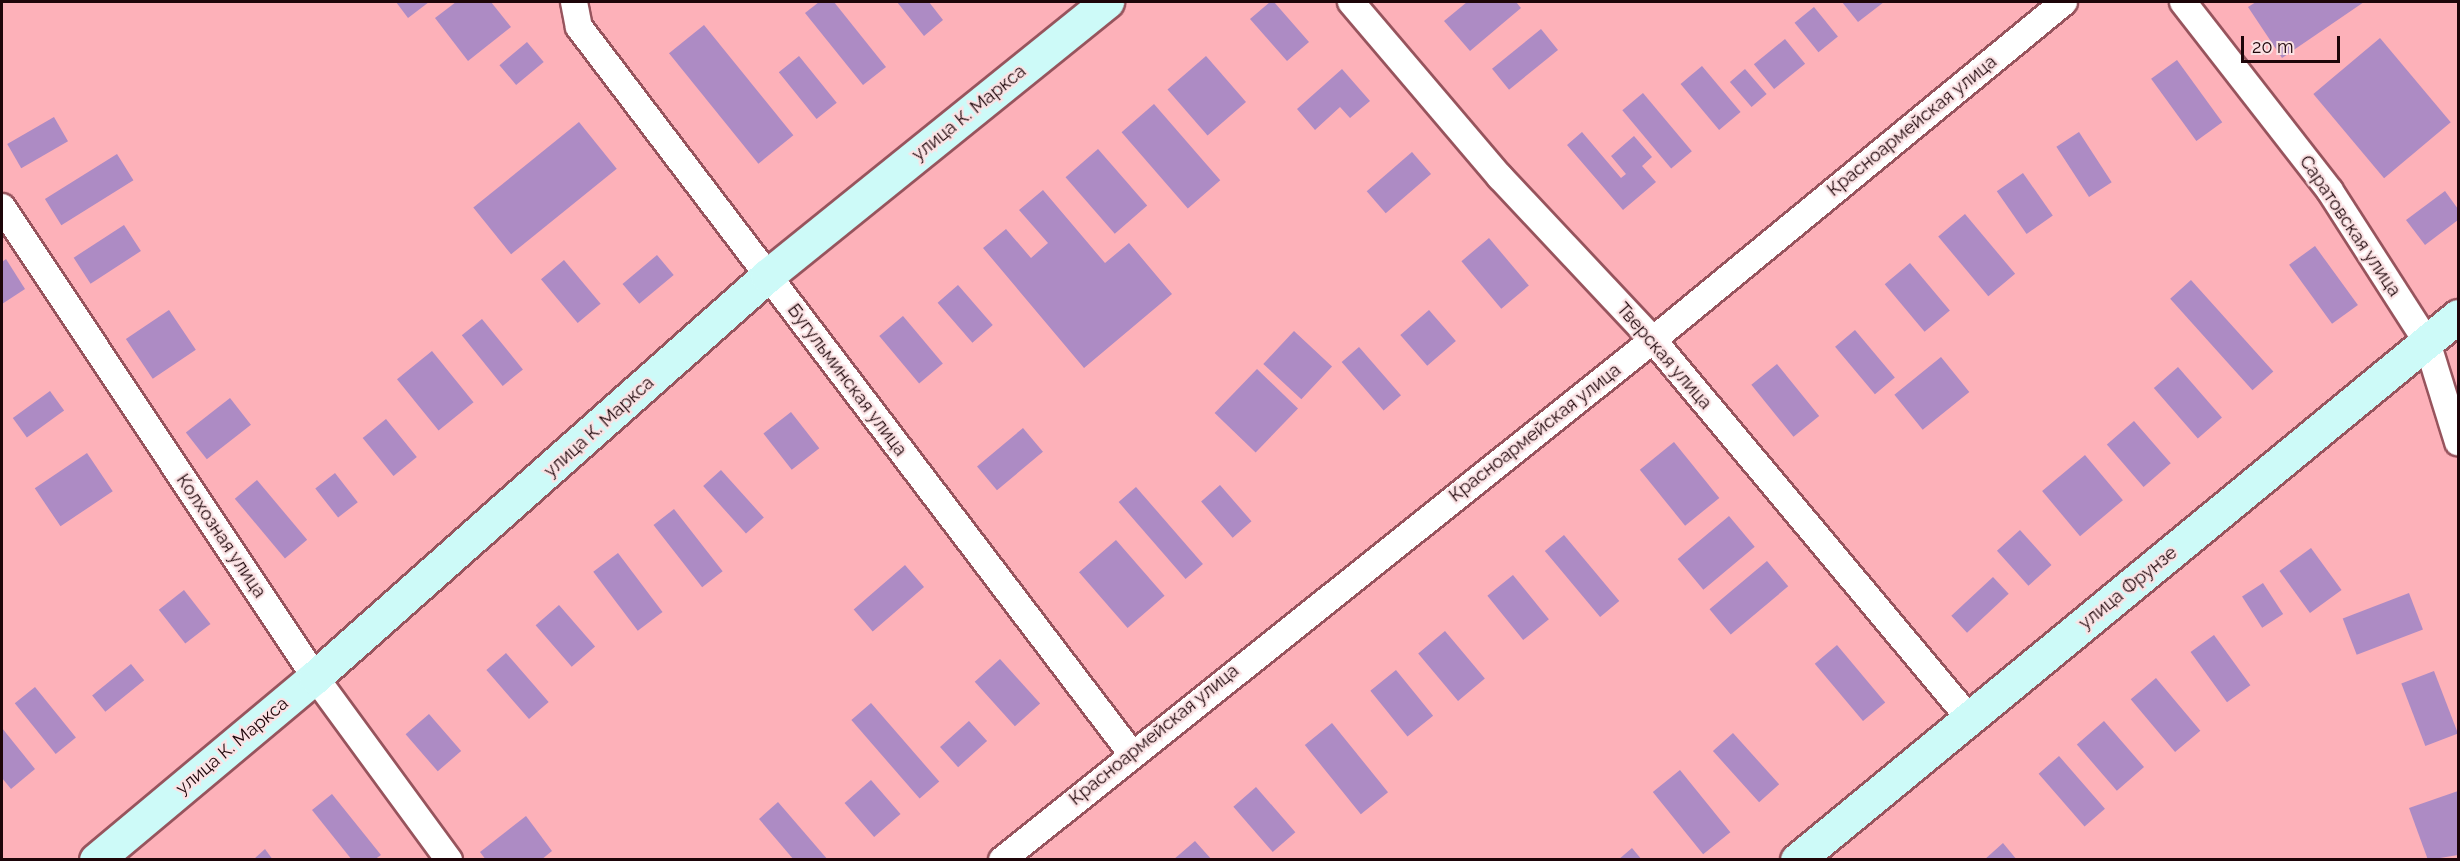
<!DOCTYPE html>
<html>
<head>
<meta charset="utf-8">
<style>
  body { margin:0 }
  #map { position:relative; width:2460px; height:861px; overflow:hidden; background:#fdb1b9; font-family:Raleway,sans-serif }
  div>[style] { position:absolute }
  .building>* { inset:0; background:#ad8bc4; transform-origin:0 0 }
  .roads { filter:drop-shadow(2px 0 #97545d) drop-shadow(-2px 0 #97545d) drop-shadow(0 2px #97545d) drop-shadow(0 -2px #97545d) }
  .street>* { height:26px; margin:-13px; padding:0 13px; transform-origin:13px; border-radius:13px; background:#fff }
  .secondary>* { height:33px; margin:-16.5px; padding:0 16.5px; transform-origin:16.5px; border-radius:16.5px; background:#cdfaf8 }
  span { translate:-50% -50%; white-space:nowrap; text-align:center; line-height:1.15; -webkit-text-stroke:4.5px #fbe2e4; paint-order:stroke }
  .street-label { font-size:18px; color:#1d0509 }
  .frame { position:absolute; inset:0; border:3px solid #1d0509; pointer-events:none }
  .scale { position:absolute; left:2241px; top:36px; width:99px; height:27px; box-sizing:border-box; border:3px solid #1d0509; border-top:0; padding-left:8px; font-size:18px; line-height:21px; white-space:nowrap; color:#1d0509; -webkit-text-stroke:4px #fbe2e4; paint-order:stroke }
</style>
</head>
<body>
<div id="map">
  <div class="building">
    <i style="clip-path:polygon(396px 2px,429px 2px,408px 18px)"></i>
    <i style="clip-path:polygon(456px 2px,491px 2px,511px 27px,468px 61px,435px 18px)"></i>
    <i style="clip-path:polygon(819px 2px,834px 2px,886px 67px,863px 85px,805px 13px)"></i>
    <i style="clip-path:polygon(897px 2px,929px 2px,943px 20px,924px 36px)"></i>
    <i style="clip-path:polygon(1270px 2px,1274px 2px,1309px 42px,1287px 61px,1250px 19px)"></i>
    <i style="clip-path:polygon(1467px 2px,1516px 2px,1521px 8px,1470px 51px,1444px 21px)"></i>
    <i style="clip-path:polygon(1842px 2px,1884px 2px,1858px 22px)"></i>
    <i style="clip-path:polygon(2256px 2px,2364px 2px,2282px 58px,2248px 7px)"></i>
    <i style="left:1814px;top:7px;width:38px;height:25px;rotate:51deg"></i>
    <i style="left:704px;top:25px;width:142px;height:45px;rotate:51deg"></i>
    <i style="left:1541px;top:29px;width:27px;height:63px;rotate:51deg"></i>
    <i style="left:2380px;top:38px;width:110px;height:87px;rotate:50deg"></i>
    <i style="left:1785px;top:39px;width:32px;height:40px;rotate:51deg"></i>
    <i style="left:527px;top:42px;width:26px;height:36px;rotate:50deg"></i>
    <i style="left:799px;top:56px;width:60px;height:26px;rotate:51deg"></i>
    <i style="left:1206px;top:56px;width:61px;height:51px;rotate:49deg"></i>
    <i style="left:2177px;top:60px;width:77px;height:32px;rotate:54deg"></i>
    <i style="left:1702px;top:66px;width:60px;height:28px;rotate:50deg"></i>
    <i style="clip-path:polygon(1342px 69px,1370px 101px,1350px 118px,1340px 107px,1315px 130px,1297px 109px)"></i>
    <i style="left:1745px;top:69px;width:33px;height:20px;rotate:49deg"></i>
    <i style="left:1643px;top:93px;width:76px;height:27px;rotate:50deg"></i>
    <i style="left:1154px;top:104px;width:101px;height:43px;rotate:49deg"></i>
    <i style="left:54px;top:117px;width:28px;height:54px;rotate:60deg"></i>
    <i style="left:579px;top:122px;width:60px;height:136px;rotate:51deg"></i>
    <i style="clip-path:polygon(1582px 132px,1621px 178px,1626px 174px,1611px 156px,1634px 136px,1652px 157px,1642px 166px,1656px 182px,1623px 210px,1567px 145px)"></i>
    <i style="left:2079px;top:132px;width:60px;height:27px;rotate:57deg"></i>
    <i style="left:1098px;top:149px;width:75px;height:43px;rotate:49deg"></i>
    <i style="left:1412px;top:152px;width:29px;height:60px;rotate:49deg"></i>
    <i style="left:117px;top:154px;width:31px;height:85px;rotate:58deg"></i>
    <i style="left:2023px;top:173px;width:52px;height:32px;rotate:55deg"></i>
    <i style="clip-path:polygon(1043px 190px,1105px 263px,1129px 243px,1172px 294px,1084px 368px,983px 248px,1006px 229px,1031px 258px,1048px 243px,1019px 210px)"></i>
    <i style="clip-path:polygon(2445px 191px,2458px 209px,2458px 220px,2425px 245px,2406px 220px)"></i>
    <i style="left:1965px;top:214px;width:78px;height:35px;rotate:50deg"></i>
    <i style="left:124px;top:225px;width:31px;height:60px;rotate:57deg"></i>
    <i style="left:1489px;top:238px;width:62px;height:36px;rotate:50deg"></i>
    <i style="left:2315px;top:246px;width:73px;height:32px;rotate:54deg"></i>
    <i style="left:657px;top:255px;width:26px;height:45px;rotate:50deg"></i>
    <i style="clip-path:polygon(6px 259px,25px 289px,2px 304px,2px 262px)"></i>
    <i style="left:564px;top:260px;width:57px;height:30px;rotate:50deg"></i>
    <i style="left:1910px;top:263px;width:62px;height:33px;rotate:50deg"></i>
    <i style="left:2191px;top:280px;width:123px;height:28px;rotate:48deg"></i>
    <i style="left:958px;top:285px;width:53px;height:27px;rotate:49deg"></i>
    <i style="left:169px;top:310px;width:48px;height:52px;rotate:56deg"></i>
    <i style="left:1429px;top:310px;width:41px;height:38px;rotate:49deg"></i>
    <i style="left:903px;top:316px;width:62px;height:31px;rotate:50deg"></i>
    <i style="left:482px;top:319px;width:65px;height:26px;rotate:51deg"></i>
    <i style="left:1855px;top:330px;width:62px;height:26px;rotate:50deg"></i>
    <i style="left:1294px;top:331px;width:52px;height:45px;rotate:43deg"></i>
    <i style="left:1359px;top:347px;width:64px;height:23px;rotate:49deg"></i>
    <i style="left:432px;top:351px;width:66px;height:45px;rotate:51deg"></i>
    <i style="left:1941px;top:357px;width:45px;height:60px;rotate:51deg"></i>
    <i style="left:1777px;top:364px;width:67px;height:33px;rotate:51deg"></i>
    <i style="left:2178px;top:367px;width:67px;height:32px;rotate:49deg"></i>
    <i style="left:1257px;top:369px;width:57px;height:61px;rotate:44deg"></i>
    <i style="left:50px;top:391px;width:24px;height:46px;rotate:54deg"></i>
    <i style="left:230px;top:398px;width:34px;height:56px;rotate:52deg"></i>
    <i style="left:791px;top:412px;width:46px;height:35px;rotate:52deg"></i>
    <i style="left:386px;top:419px;width:49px;height:30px;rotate:51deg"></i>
    <i style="left:2134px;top:421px;width:56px;height:36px;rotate:49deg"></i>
    <i style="left:1023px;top:428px;width:31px;height:60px;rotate:50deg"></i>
    <i style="left:1674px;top:442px;width:72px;height:44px;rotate:51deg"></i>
    <i style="left:87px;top:453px;width:46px;height:63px;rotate:56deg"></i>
    <i style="left:2085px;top:455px;width:59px;height:56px;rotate:50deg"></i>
    <i style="left:721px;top:470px;width:64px;height:24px;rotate:48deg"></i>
    <i style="left:335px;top:473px;width:37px;height:25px;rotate:52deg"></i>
    <i style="left:257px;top:480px;width:78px;height:29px;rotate:50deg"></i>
    <i style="left:1220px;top:485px;width:48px;height:25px;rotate:49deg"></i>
    <i style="left:1136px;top:487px;width:102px;height:23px;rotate:49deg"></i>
    <i style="left:674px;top:509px;width:79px;height:26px;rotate:52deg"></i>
    <i style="left:1729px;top:516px;width:40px;height:67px;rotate:50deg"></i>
    <i style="left:2020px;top:530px;width:47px;height:31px;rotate:48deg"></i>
    <i style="left:1564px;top:535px;width:86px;height:25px;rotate:50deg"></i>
    <i style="left:1116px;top:540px;width:74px;height:49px;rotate:49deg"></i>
    <i style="left:2311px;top:548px;width:52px;height:39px;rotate:54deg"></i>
    <i style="left:618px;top:553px;width:74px;height:31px;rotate:53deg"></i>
    <i style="left:1767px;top:561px;width:33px;height:75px;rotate:50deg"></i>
    <i style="left:905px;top:565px;width:29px;height:68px;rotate:49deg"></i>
    <i style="left:1513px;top:575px;width:57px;height:33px;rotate:51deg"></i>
    <i style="left:1993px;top:577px;width:23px;height:57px;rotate:47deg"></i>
    <i style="left:2263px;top:583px;width:37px;height:25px;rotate:57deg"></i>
    <i style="left:184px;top:590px;width:43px;height:32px;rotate:52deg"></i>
    <i style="left:2409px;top:593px;width:39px;height:71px;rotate:69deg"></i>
    <i style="left:559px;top:605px;width:55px;height:31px;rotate:49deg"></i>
    <i style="left:1445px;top:631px;width:62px;height:35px;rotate:50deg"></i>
    <i style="left:2214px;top:635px;width:62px;height:29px;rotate:54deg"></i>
    <i style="left:1837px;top:645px;width:75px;height:29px;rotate:50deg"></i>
    <i style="left:506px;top:653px;width:65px;height:26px;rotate:49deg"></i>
    <i style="left:1000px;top:659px;width:60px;height:34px;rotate:48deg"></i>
    <i style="left:131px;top:664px;width:21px;height:50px;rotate:51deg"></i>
    <i style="left:1396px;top:670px;width:59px;height:33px;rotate:51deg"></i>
    <i style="left:2434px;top:671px;width:67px;height:35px;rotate:69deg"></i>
    <i style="left:2156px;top:678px;width:69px;height:33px;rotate:50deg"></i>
    <i style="left:35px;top:687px;width:65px;height:26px;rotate:51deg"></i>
    <i style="left:871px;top:703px;width:104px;height:26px;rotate:49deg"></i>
    <i style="left:429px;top:714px;width:49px;height:31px;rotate:49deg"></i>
    <i style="left:969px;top:721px;width:27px;height:39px;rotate:48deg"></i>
    <i style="left:2104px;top:721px;width:61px;height:36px;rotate:49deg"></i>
    <i style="left:1332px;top:723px;width:89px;height:35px;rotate:51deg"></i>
    <i style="clip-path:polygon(2px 728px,35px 769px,11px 789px,2px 778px)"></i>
    <i style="left:1733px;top:733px;width:69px;height:27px;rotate:48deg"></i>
    <i style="left:2059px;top:756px;width:70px;height:27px;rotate:49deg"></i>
    <i style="left:1680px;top:770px;width:80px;height:35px;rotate:51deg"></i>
    <i style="left:871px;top:780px;width:45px;height:35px;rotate:49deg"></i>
    <i style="left:1256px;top:787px;width:60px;height:30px;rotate:49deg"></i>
    <i style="clip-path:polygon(2458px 791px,2458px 855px,2428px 860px,2409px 808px)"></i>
    <i style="clip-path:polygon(332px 794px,381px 855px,374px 860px,352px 860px,312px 810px)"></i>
    <i style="clip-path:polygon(778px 802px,828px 860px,794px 860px,759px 819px)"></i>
    <i style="clip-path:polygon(526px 816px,552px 851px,541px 860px,486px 860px,480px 852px)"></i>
    <i style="clip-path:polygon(1195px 841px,1212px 860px,1173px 860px)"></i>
    <i style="clip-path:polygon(2003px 843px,2017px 860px,1984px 860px)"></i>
    <i style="clip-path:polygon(1632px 848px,1642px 860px,1618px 860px)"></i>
    <i style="clip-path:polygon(265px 849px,273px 860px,253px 860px)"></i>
  </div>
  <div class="roads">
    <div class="street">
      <i style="left:574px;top:2px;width:25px;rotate:79deg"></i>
      <i style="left:579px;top:27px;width:912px;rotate:52.75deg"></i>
      <i style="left:1351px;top:2px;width:230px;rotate:49.6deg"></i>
      <i style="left:1500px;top:177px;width:224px;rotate:46.8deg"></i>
      <i style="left:1653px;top:340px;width:493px;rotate:50.1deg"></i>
      <i style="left:2183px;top:2px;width:239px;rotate:52.1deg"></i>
      <i style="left:2330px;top:191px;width:179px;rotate:57.3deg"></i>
      <i style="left:2427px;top:342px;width:105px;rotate:72.8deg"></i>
      <i style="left:2px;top:207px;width:565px;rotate:56.34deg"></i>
      <i style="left:315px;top:677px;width:227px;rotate:53.8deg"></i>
      <i style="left:1002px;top:860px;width:833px;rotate:-38.62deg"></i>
      <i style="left:1653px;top:340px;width:532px;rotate:-39.43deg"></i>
    </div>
    <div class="secondary">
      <i style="left:96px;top:860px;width:285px;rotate:-39.9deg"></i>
      <i style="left:315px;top:677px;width:604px;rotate:-41.58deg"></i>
      <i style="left:767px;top:276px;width:437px;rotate:-38.9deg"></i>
      <i style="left:1797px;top:860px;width:856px;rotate:-39.45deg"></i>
    </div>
  </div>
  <div class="street-label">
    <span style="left:969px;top:113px;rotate:-39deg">улица К. Маркса</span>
    <span style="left:1912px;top:126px;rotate:-39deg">Красноармейская улица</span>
    <span style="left:2350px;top:226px;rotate:56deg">Саратовская улица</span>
    <span style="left:1664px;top:356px;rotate:49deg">Тверская улица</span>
    <span style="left:847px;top:380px;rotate:53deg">Бугульминская улица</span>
    <span style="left:599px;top:427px;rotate:-42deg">улица К. Маркса</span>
    <span style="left:1535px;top:433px;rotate:-38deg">Красноармейская улица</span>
    <span style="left:221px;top:536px;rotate:56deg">Колхозная улица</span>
    <span style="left:2128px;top:588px;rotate:-39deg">улица Фрунзе</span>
    <span style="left:1154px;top:735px;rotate:-39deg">Красноармейская улица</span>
    <span style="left:232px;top:746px;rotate:-40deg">улица К. Маркса</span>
  </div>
  <div class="frame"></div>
  <div class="scale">20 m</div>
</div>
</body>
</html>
